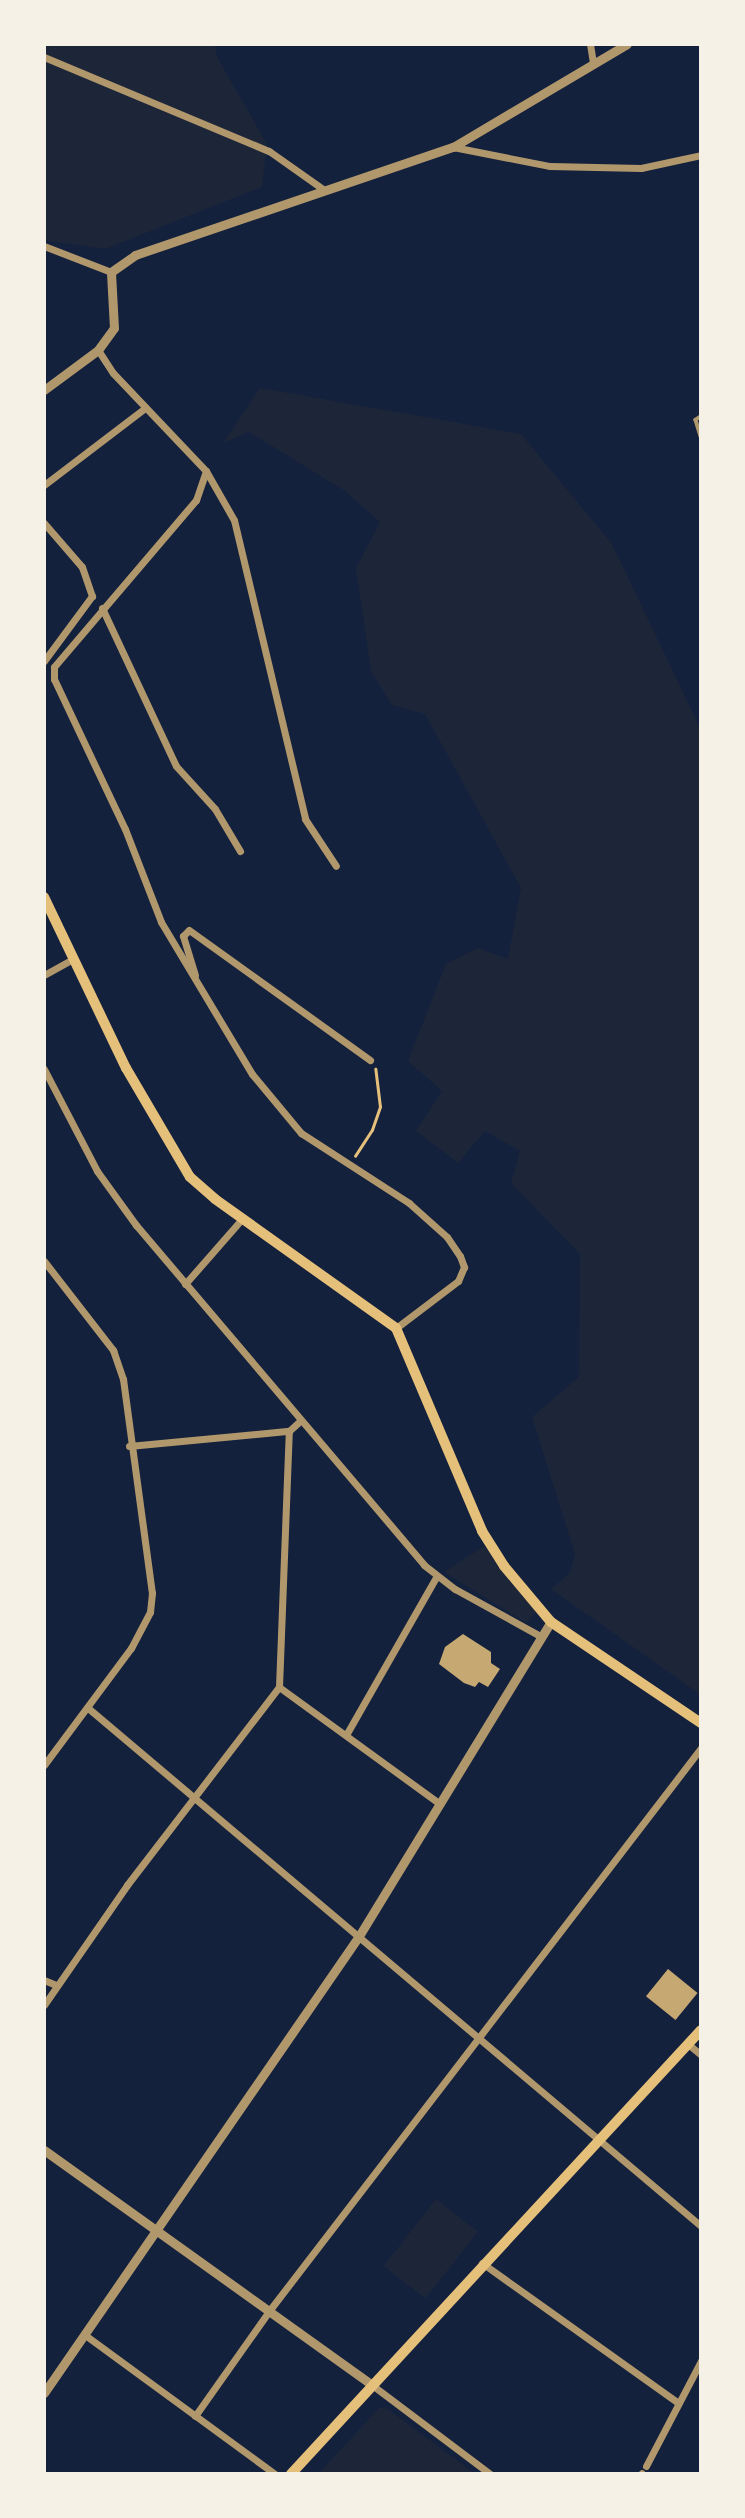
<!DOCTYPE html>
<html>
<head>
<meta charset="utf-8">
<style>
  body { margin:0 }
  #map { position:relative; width:745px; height:2518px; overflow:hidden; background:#14213d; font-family:Ubuntu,sans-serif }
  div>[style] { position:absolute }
  .green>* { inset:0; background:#1d2539; transform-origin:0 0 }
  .building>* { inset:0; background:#c6a872; transform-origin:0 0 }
  .path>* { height:2.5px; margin:-1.25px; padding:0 1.25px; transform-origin:1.25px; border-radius:1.25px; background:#e5c07b }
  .service>* { height:3.5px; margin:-1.75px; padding:0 1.75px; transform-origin:1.75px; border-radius:1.75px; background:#b1986c }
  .minor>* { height:7px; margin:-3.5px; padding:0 3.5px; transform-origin:3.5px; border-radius:3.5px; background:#b1986c }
  .tertiary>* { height:9px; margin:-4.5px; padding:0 4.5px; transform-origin:4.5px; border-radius:4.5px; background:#b1986c }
  .secondary>* { height:10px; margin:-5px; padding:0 5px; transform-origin:5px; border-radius:5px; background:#e5c07b }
  .primary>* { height:10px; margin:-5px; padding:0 5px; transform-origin:5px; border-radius:5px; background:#e5c07b }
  span { translate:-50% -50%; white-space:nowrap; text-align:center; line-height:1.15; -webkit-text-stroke:7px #f6f1e7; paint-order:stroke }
  .frame { position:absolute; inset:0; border:46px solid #f6f1e7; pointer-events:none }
</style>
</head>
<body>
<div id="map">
  <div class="green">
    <i style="clip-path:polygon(44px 44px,214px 44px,218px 59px,267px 144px,262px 187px,105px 249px,44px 240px)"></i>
    <i style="clip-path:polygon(260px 388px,521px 434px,612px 544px,701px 730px,701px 1695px,551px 1589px,570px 1573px,575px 1554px,532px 1417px,579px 1377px,580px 1254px,511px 1183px,520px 1151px,485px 1131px,458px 1163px,416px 1131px,442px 1091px,408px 1061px,446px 964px,478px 948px,508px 959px,521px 888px,425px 714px,392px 705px,371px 671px,356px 568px,380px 522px,345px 491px,249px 432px,223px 443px)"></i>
    <i style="clip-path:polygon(484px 1546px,537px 1611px,526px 1623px,444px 1572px)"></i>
    <i style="left:436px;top:2199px;width:53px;height:85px;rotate:38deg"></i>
    <i style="clip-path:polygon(385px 2407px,474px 2473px,318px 2474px,379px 2408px)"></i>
  </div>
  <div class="building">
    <i style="clip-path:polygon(463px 1634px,491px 1652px,491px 1663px,500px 1669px,488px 1687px,479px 1682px,475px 1687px,464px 1683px,439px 1664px,445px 1647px)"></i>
    <i style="left:668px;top:1969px;width:38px;height:35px;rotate:39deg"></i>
  </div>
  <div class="path">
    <i style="left:355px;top:1156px;width:31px;rotate:-57deg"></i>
    <i style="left:372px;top:1130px;width:24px;rotate:-71deg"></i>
    <i style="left:380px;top:1107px;width:38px;rotate:-97deg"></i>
  </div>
  <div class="service">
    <i style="left:701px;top:417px;width:6px;rotate:149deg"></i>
    <i style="left:696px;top:420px;width:17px;rotate:73deg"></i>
  </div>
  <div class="minor">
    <i style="left:590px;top:44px;width:19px;rotate:81deg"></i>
    <i style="left:44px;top:57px;width:244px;rotate:22.7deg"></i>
    <i style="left:269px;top:151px;width:67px;rotate:35.3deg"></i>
    <i style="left:453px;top:147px;width:99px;rotate:11.1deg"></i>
    <i style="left:550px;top:166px;width:91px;rotate:1.3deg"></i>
    <i style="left:641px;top:168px;width:61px;rotate:-12.2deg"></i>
    <i style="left:44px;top:246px;width:72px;rotate:21.2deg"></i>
    <i style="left:98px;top:350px;width:27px;rotate:57deg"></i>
    <i style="left:113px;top:373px;width:135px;rotate:46.5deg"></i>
    <i style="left:206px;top:471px;width:56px;rotate:60.3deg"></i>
    <i style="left:234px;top:520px;width:307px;rotate:76.6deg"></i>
    <i style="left:305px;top:819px;width:56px;rotate:56.6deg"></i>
    <i style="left:206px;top:471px;width:31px;rotate:109deg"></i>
    <i style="left:196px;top:500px;width:219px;rotate:130.4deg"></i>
    <i style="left:54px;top:667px;width:12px;rotate:90deg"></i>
    <i style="left:54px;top:679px;width:166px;rotate:64.7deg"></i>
    <i style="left:125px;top:829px;width:100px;rotate:68.8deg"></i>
    <i style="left:161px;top:922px;width:177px;rotate:59.1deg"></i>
    <i style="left:252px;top:1074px;width:77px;rotate:50.3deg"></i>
    <i style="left:301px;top:1133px;width:129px;rotate:32.9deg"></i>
    <i style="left:409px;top:1203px;width:51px;rotate:41.8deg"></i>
    <i style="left:447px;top:1237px;width:23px;rotate:56deg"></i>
    <i style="left:460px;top:1256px;width:12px;rotate:70deg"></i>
    <i style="left:464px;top:1267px;width:15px;rotate:113deg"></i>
    <i style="left:458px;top:1281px;width:78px;rotate:142.8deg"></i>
    <i style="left:44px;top:485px;width:127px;rotate:-37.3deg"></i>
    <i style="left:44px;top:523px;width:58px;rotate:49.2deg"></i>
    <i style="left:82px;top:567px;width:31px;rotate:71deg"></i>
    <i style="left:92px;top:596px;width:81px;rotate:126.4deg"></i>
    <i style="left:102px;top:608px;width:174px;rotate:64.9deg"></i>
    <i style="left:176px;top:766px;width:58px;rotate:47.8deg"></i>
    <i style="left:215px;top:809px;width:49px;rotate:59.2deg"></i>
    <i style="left:44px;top:975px;width:31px;rotate:-29deg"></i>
    <i style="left:195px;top:975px;width:41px;rotate:-107.1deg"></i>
    <i style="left:183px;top:936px;width:8px;rotate:-45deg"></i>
    <i style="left:189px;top:930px;width:223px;rotate:35.7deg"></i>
    <i style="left:44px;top:1069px;width:115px;rotate:62.5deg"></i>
    <i style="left:97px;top:1171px;width:67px;rotate:54.2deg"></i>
    <i style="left:136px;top:1225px;width:446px;rotate:49.7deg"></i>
    <i style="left:424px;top:1565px;width:39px;rotate:38deg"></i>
    <i style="left:455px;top:1589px;width:97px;rotate:28.9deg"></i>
    <i style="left:44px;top:1261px;width:113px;rotate:52.2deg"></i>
    <i style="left:113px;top:1350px;width:31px;rotate:71deg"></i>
    <i style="left:123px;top:1379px;width:216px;rotate:82.3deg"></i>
    <i style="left:152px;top:1593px;width:19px;rotate:96deg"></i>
    <i style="left:150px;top:1612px;width:41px;rotate:117.8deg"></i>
    <i style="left:131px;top:1648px;width:146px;rotate:126.6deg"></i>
    <i style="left:185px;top:1284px;width:86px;rotate:-48.8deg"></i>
    <i style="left:129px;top:1446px;width:161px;rotate:-5.4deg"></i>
    <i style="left:289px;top:1431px;width:15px;rotate:-42deg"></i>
    <i style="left:279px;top:1687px;width:195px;rotate:36deg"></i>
    <i style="left:88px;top:1708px;width:803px;rotate:40.2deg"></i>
    <i style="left:346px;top:1735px;width:182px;rotate:-60.3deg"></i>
    <i style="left:44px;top:1980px;width:13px;rotate:23deg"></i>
    <i style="left:44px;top:2005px;width:146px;rotate:-55.3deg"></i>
    <i style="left:127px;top:1885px;width:250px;rotate:-52.5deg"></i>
    <i style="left:279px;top:1687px;width:256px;rotate:-87.8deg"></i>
    <i style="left:688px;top:2044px;width:17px;rotate:40deg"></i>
    <i style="left:482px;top:2263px;width:241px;rotate:35.5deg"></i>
    <i style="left:85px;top:2335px;width:235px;rotate:36.2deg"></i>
    <i style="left:372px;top:2385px;width:148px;rotate:37deg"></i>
    <i style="left:195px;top:2416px;width:128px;rotate:-54.8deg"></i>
    <i style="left:269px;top:2311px;width:710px;rotate:-52.5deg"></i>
    <i style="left:646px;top:2466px;width:119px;rotate:-62.4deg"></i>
    <i style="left:641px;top:2474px;width:1px;rotate:-45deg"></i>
  </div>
  <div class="tertiary">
    <i style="left:44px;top:390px;width:67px;rotate:-36.5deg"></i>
    <i style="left:98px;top:350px;width:27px;rotate:-54deg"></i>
    <i style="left:114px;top:328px;width:56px;rotate:-93.1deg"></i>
    <i style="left:111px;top:272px;width:29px;rotate:-35deg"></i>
    <i style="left:135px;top:255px;width:336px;rotate:-18.8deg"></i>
    <i style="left:453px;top:147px;width:202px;rotate:-30.6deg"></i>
    <i style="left:44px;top:2150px;width:403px;rotate:35.6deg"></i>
    <i style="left:44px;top:2393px;width:555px;rotate:-55.42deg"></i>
    <i style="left:359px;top:1936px;width:368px;rotate:-58.6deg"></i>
  </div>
  <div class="secondary">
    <i style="left:44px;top:897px;width:190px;rotate:64.4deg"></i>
    <i style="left:126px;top:1068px;width:126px;rotate:59.6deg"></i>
    <i style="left:190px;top:1177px;width:33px;rotate:41deg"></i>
    <i style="left:215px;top:1199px;width:222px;rotate:35.5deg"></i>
    <i style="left:396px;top:1328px;width:220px;rotate:67deg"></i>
    <i style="left:482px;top:1531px;width:41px;rotate:57.8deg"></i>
    <i style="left:504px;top:1566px;width:73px;rotate:50deg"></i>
    <i style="left:551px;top:1622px;width:181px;rotate:34deg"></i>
  </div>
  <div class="primary">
    <i style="left:291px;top:2474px;width:604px;rotate:-47.28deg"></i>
  </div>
  <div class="frame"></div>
</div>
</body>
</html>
